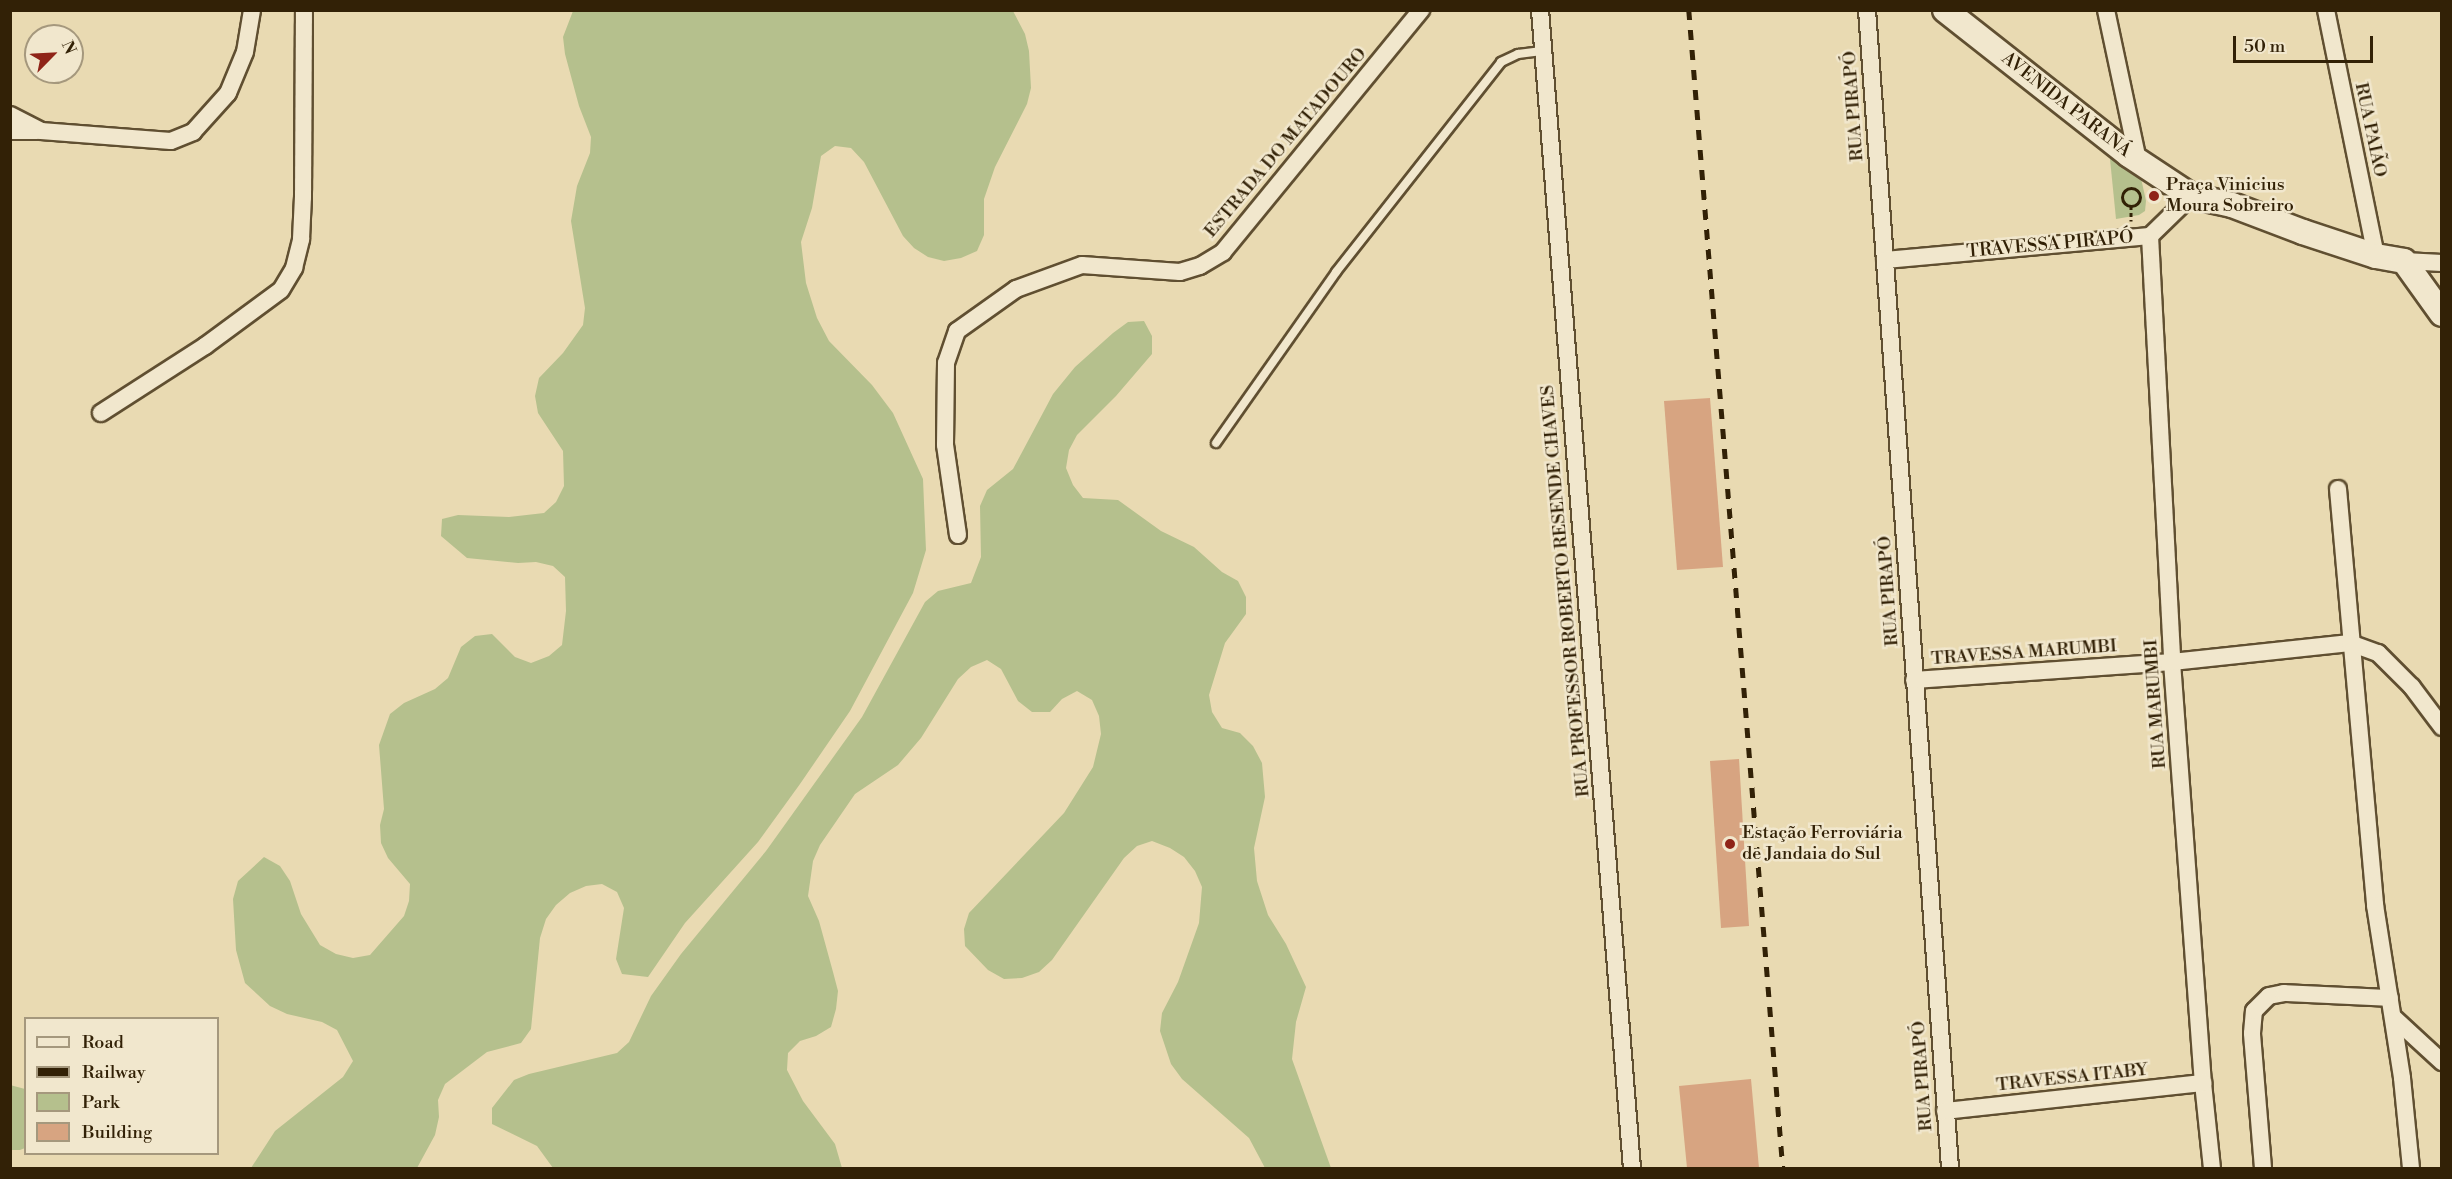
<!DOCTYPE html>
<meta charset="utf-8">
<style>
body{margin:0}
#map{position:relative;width:2452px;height:1179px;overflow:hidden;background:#e9dab2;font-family:"Libre Bodoni",serif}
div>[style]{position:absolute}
.green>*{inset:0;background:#b5c08d}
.building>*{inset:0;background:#d7a481}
.path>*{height:3px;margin-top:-1.5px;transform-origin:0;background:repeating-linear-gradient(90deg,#322106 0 4.5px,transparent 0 7.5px)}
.path>.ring{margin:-1.5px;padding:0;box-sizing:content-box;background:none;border:3px solid #322106;border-radius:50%}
.roads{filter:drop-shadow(2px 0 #604f31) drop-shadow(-2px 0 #604f31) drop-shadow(0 2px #604f31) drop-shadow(0 -2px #604f31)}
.lane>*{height:8px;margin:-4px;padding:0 4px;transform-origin:4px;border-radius:4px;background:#f1e7cd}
.street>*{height:16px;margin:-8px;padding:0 8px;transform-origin:8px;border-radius:8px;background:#f1e7cd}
.secondary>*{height:24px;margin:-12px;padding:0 12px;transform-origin:12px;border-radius:12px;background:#f1e7cd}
.rail>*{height:4.5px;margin-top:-2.25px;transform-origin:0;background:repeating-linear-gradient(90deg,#322106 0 10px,transparent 0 20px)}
.dots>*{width:16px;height:16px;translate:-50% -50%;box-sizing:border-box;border:3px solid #f1e7cd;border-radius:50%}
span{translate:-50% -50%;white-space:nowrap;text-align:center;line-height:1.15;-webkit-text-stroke:5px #f1e7cd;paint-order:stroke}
.street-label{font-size:18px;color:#322106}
.poi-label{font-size:18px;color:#322106}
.left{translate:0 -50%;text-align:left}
.frame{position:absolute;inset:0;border:12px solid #322106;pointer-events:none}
.legend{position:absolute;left:24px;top:1017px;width:195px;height:138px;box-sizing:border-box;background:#f1e7cd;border:2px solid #a5987d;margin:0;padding:8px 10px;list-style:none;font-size:18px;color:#322106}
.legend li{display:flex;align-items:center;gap:12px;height:30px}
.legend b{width:30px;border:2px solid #a5987d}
.north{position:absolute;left:24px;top:24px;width:60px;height:60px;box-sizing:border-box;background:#f1e7cd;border:2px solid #a5987d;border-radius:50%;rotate:66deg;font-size:16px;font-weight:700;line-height:24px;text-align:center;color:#322106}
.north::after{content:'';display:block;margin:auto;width:21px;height:27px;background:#8f2418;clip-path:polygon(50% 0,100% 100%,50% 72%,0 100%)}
.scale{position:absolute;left:2233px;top:36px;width:140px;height:27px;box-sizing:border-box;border:3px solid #322106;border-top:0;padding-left:8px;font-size:18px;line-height:21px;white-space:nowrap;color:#322106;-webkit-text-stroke:4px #f1e7cd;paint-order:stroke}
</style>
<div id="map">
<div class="green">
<i style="clip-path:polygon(855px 10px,1013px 11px,1025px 34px,1029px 51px,1031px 88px,1027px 104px,995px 167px,984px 199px,984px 235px,977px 251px,961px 258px,944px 261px,928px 257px,914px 248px,903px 236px,864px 162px,851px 148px,835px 146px,821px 156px,812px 208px,801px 242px,806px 283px,817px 318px,829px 341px,872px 385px,893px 413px,923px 479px,926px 550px,913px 593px,850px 711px,800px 784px,758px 842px,685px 923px,648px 977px,622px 974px,616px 959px,624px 908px,617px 892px,602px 884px,586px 886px,570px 893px,556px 905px,546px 919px,540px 938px,531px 1029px,521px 1043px,487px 1052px,445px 1084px,438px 1100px,439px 1117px,435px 1135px,417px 1168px,251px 1168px,275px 1131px,343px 1077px,353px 1061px,337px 1030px,322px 1022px,287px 1014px,270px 1006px,245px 983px,236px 950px,233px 899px,238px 881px,264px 857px,280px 866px,290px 881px,301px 914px,320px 945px,336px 954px,353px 958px,370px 955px,404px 916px,409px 901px,410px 884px,388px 858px,381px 843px,380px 825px,384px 809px,379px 745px,390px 714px,404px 703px,435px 689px,448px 678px,461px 647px,475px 636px,492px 634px,515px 657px,531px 663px,549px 656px,562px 645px,566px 611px,565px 577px,553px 566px,536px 562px,518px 563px,467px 558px,441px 536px,442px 519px,458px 515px,509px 517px,544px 513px,556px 502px,564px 486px,563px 451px,538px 413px,535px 396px,539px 378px,563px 353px,583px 325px,585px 308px,571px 221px,577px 186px,590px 153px,591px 137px,579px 106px,565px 54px,563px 37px,573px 11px)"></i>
<i style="clip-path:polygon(2109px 149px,2141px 178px,2146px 201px,2145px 211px,2139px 215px,2116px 219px)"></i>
<i style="clip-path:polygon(1144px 321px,1152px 336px,1152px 354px,1116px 396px,1077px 435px,1069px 450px,1066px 468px,1073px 485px,1083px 498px,1118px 500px,1161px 531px,1194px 547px,1222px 572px,1238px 581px,1246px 597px,1246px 614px,1225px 643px,1209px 695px,1212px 712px,1222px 728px,1240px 733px,1253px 746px,1262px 763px,1265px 797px,1254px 848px,1257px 881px,1268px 915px,1286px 944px,1306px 987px,1296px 1022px,1292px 1059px,1331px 1168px,1265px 1168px,1249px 1138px,1182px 1079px,1171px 1064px,1160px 1031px,1162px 1013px,1178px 982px,1199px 923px,1202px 887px,1195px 871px,1184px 857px,1170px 848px,1152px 841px,1137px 846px,1124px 858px,1052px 960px,1039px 972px,1022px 978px,1004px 979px,988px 970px,965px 946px,964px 929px,969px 913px,1064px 813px,1093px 767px,1101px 734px,1099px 716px,1092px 700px,1077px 691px,1062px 699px,1050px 712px,1032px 712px,1018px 701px,1001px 669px,987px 660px,971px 667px,958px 679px,921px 738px,898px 765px,855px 794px,820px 845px,813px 861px,808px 896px,819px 921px,833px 972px,838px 991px,836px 1009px,831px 1027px,816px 1036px,800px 1041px,788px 1053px,787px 1070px,803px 1101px,835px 1144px,842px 1168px,553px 1168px,537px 1146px,492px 1124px,492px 1108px,514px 1080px,529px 1074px,617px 1053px,629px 1042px,651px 996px,681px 954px,766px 851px,862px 717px,925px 602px,938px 591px,971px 583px,981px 557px,980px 506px,987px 490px,1013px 469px,1053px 394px,1075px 367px,1113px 333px,1128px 322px)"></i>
<i style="clip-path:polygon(10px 1085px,25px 1089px,25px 1148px,20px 1150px,11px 1150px)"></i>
</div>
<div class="building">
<i style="clip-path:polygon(1710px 398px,1723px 567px,1677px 570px,1664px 401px)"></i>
<i style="clip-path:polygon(1739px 759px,1749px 926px,1721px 928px,1710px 761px)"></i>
<i style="clip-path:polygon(1751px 1079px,1759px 1168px,1687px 1168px,1679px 1086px)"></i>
</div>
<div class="path">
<i class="ring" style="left:2122px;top:188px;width:15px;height:15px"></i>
<i style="left:2131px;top:205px;width:16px;rotate:90deg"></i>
</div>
<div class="roads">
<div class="lane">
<i style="left:1216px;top:443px;width:209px;rotate:-54.9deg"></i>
<i style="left:1336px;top:272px;width:267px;rotate:-51.8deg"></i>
<i style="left:1501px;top:62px;width:19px;rotate:-25deg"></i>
<i style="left:1518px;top:54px;width:24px;rotate:-7deg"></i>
</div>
<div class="street">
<i style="left:1540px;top:10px;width:1162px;rotate:85.46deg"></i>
<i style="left:1867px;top:10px;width:1161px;rotate:85.9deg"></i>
<i style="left:2106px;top:10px;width:154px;rotate:78deg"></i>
<i style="left:2326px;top:10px;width:251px;rotate:78.5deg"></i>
<i style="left:10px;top:115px;width:35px;rotate:27deg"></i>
<i style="left:41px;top:131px;width:130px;rotate:4.4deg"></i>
<i style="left:171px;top:141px;width:24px;rotate:-22deg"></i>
<i style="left:193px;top:132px;width:52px;rotate:-48.1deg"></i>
<i style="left:228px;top:93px;width:44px;rotate:-67.5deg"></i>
<i style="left:245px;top:52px;width:43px;rotate:-80.5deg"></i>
<i style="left:10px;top:131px;width:27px"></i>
<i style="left:2150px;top:236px;width:427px;rotate:87deg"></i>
<i style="left:2172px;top:662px;width:422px;rotate:85.8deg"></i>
<i style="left:2203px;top:1083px;width:85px;rotate:84deg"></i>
<i style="left:1885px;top:260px;width:266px;rotate:-5.2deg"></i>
<i style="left:2150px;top:236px;width:57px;rotate:-44.3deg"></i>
<i style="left:2404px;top:261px;width:38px;rotate:3deg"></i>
<i style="left:101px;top:413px;width:124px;rotate:-32.8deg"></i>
<i style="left:205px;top:346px;width:94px;rotate:-36.4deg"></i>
<i style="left:281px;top:290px;width:26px;rotate:-59deg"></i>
<i style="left:294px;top:268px;width:30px;rotate:-76deg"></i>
<i style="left:301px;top:239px;width:42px;rotate:-87.3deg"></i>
<i style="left:303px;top:197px;width:187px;rotate:-89.7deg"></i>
<i style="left:2338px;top:489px;width:418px;rotate:84.9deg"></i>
<i style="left:2375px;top:905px;width:175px;rotate:81.1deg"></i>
<i style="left:2402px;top:1078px;width:90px;rotate:84.3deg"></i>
<i style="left:958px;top:535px;width:91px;rotate:-98.2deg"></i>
<i style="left:945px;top:445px;width:82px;rotate:-89.3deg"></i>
<i style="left:946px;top:363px;width:34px;rotate:-71deg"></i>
<i style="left:957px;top:331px;width:72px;rotate:-35.4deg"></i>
<i style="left:1016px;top:289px;width:70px;rotate:-20deg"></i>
<i style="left:1082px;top:265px;width:98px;rotate:4.1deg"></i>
<i style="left:1180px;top:272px;width:21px;rotate:-17deg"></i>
<i style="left:1200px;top:266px;width:27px;rotate:-31deg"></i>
<i style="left:1223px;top:252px;width:313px;rotate:-50.7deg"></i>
<i style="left:1914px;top:680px;width:259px;rotate:-4deg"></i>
<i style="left:2172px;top:662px;width:179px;rotate:-6.1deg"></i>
<i style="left:2350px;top:643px;width:30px;rotate:20deg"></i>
<i style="left:2378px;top:653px;width:48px;rotate:45deg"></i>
<i style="left:2412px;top:687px;width:50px;rotate:53.1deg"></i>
<i style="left:2393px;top:1017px;width:67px;rotate:42.6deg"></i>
<i style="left:1945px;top:1111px;width:260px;rotate:-6.2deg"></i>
<i style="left:2263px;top:1168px;width:135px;rotate:-94.7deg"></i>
<i style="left:2252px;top:1033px;width:22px;rotate:-85deg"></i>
<i style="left:2254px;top:1011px;width:21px;rotate:-45deg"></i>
<i style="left:2269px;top:996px;width:15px;rotate:-11deg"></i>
<i style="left:2284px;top:993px;width:106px;rotate:2.7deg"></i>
</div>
<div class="secondary">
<i style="left:1945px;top:10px;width:234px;rotate:38.2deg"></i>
<i style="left:2129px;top:155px;width:74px;rotate:33.5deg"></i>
<i style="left:2191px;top:196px;width:42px;rotate:12.4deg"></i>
<i style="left:2232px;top:205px;width:76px;rotate:20.8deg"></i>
<i style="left:2303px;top:232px;width:77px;rotate:18.2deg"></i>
<i style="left:2376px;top:256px;width:28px;rotate:10deg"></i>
<i style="left:2404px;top:261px;width:65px;rotate:54.4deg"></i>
</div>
</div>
<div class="rail">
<i style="left:1689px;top:10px;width:1162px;rotate:85.36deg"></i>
</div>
<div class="dots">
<i style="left:2154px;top:196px;background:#8f2418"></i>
<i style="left:1730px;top:844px;background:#8f2418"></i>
</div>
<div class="street-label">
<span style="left:2066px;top:105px;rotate:38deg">AVENIDA PARANÁ</span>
<span style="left:1854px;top:106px;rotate:-94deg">RUA PIRAPÓ</span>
<span style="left:2370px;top:130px;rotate:78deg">RUA PAIÃO</span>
<span style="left:1286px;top:143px;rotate:-50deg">ESTRADA DO MATADOURO</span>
<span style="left:2050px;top:245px;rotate:-5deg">TRAVESSA PIRAPÓ</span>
<span style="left:1566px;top:591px;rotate:-95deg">RUA PROFESSOR ROBERTO RESENDE CHAVES</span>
<span style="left:1889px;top:591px;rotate:-94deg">RUA PIRAPÓ</span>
<span style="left:2024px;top:653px;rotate:-4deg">TRAVESSA MARUMBI</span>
<span style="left:2156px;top:704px;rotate:-94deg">RUA MARUMBI</span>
<span style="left:1923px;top:1076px;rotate:-94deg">RUA PIRAPÓ</span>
<span style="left:2072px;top:1078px;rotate:-6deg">TRAVESSA ITABY</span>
</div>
<div class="poi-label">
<span class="left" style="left:2166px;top:196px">Praça Vinicius<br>Moura Sobreiro</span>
<span class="left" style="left:1742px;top:844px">Estação Ferroviária<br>de Jandaia do Sul</span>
</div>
<div class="frame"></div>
<ul class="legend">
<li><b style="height:8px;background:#f1e7cd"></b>Road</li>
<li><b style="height:8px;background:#322106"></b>Railway</li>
<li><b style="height:16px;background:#b5c08d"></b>Park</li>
<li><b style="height:16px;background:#d7a481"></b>Building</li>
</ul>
<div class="north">N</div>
<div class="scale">50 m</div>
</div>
